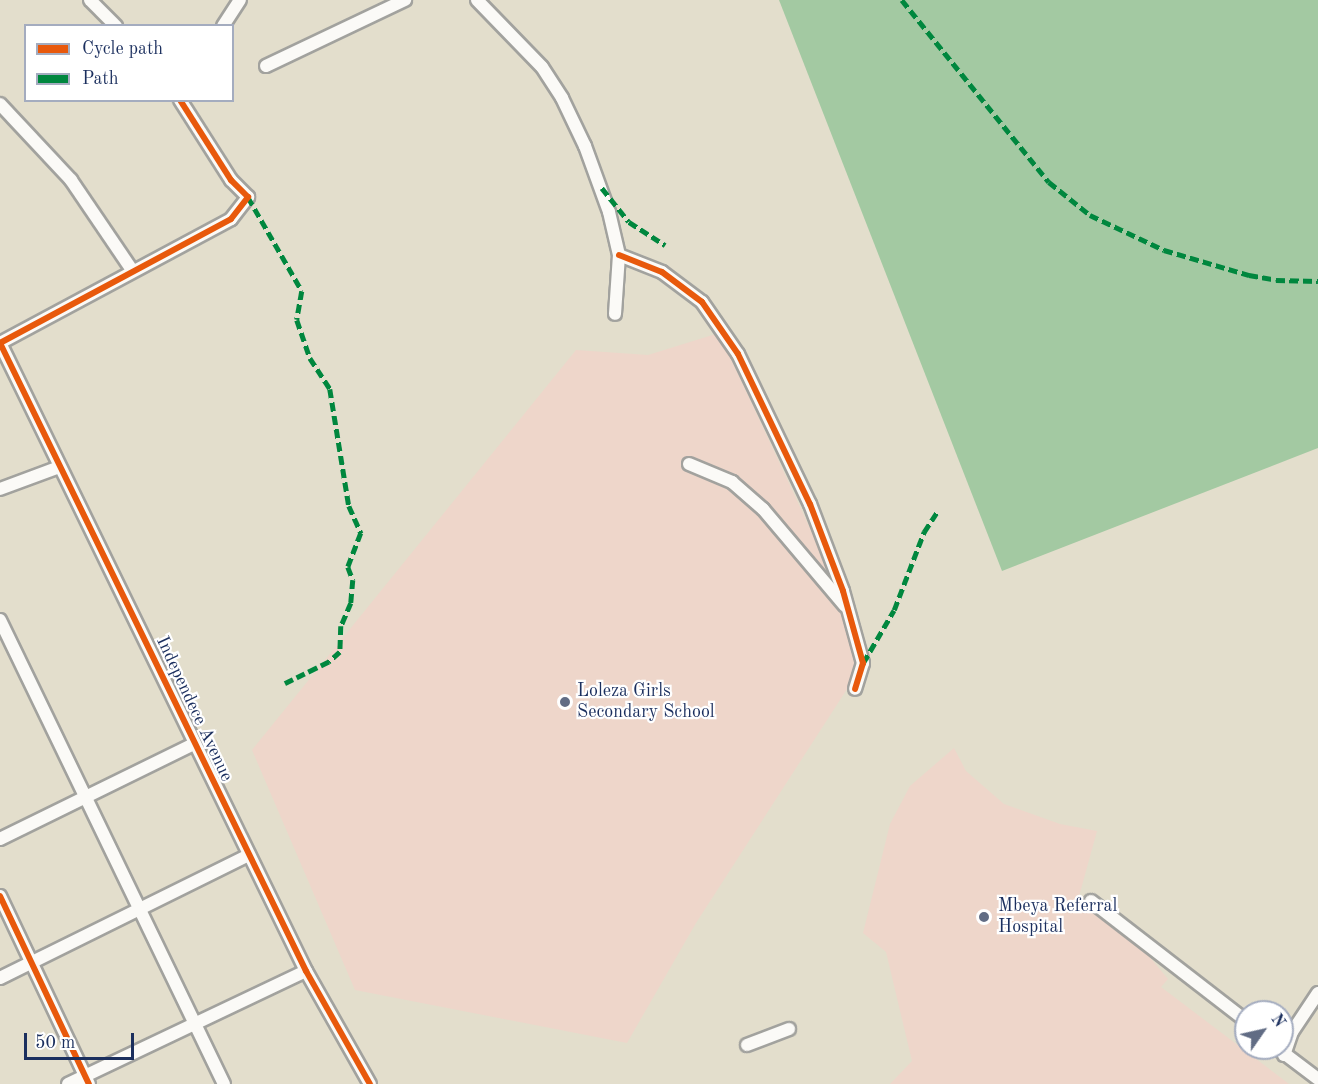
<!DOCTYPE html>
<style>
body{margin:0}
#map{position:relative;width:1318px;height:1084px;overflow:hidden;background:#e3decc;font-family:"Old Standard TT",serif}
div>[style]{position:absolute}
.built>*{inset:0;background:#eed6ca}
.forest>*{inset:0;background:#a3c9a2}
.roads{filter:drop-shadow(2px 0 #a2a29e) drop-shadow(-2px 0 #a2a29e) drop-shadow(0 2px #a2a29e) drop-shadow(0 -2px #a2a29e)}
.minor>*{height:12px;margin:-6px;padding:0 6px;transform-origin:6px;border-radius:6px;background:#fbfaf7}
.quiet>*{height:4.5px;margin-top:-2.25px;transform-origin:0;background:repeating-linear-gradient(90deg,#00873e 0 9px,transparent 0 13.5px)}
.cycleway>*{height:6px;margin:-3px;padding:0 3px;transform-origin:3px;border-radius:3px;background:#e8590c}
.dots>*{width:16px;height:16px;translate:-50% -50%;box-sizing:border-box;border:3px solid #fff;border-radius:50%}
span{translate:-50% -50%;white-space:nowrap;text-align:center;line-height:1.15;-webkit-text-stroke:4.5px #fff;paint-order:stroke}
.poi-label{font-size:18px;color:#1b2f5e}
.left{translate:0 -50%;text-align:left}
.street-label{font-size:18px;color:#1b2f5e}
.legend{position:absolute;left:24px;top:24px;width:210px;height:78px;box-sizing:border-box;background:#fff;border:2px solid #a4acbf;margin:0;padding:8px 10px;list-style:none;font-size:18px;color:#1b2f5e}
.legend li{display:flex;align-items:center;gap:12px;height:30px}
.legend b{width:30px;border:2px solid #a4acbf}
.north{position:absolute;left:1234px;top:1000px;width:60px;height:60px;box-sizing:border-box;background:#fff;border:2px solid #a4acbf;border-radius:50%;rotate:56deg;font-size:16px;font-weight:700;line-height:24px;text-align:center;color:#1b2f5e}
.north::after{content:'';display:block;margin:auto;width:21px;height:27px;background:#616c84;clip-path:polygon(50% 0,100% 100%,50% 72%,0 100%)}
.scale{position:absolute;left:24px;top:1033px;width:110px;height:27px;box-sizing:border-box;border:3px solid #1b2f5e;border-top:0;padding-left:8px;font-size:18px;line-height:21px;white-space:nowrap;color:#1b2f5e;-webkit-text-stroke:4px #fff;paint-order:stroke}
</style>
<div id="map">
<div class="built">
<i style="clip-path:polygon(719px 333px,869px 655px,696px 923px,627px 1043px,355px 990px,252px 750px,576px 350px,648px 355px)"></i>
<i style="clip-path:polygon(954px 748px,966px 771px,1004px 804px,1060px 824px,1097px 831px,1078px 900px,1148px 955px,1168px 979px,1161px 987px,1289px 1084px,890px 1084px,912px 1061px,886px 952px,863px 933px,890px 824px,910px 786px)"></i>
</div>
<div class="forest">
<i style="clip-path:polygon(779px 0,1318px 0,1318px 448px,1002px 571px)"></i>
</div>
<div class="roads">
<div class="minor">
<i style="left:90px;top:0;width:37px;rotate:45deg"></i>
<i style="left:477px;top:0;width:93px;rotate:45.9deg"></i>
<i style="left:542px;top:67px;width:37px;rotate:57deg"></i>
<i style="left:562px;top:98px;width:53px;rotate:64.4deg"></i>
<i style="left:585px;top:146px;width:70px;rotate:70deg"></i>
<i style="left:609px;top:212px;width:44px;rotate:76.9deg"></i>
<i style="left:619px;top:255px;width:59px;rotate:93.9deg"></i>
<i style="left:223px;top:26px;width:31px;rotate:-57deg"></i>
<i style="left:266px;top:66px;width:154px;rotate:-25.4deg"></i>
<i style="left:0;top:104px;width:104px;rotate:46.9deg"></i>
<i style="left:71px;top:180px;width:109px;rotate:55.9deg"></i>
<i style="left:619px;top:255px;width:46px;rotate:21.6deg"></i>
<i style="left:662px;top:272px;width:50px;rotate:36.9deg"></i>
<i style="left:702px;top:302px;width:63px;rotate:55.3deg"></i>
<i style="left:738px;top:354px;width:166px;rotate:64.4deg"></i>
<i style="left:810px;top:504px;width:93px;rotate:69.2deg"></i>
<i style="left:843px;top:591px;width:75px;rotate:74.5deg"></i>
<i style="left:863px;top:663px;width:27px;rotate:107deg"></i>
<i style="left:0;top:343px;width:699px;rotate:64.02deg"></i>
<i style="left:306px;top:971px;width:130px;rotate:60.5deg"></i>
<i style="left:0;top:343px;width:262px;rotate:-28.2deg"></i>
<i style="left:231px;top:219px;width:28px;rotate:-52deg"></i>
<i style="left:248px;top:197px;width:24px;rotate:-135deg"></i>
<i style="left:231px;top:180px;width:95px;rotate:-122.5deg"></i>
<i style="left:689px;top:464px;width:47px;rotate:22.7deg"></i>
<i style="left:732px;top:482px;width:41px;rotate:41.1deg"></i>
<i style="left:763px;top:509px;width:127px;rotate:49.8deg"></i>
<i style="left:0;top:489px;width:63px;rotate:-20.4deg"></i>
<i style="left:0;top:620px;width:515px;rotate:64.23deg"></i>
<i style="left:0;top:839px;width:216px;rotate:-26.1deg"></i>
<i style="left:0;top:896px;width:208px;rotate:64.7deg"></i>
<i style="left:1091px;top:901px;width:196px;rotate:37.7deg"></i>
<i style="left:0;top:978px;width:278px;rotate:-26.3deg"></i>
<i style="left:747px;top:1045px;width:45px;rotate:-20.9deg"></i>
<i style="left:1277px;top:1048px;width:51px;rotate:37.1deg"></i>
<i style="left:1284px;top:1055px;width:24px;rotate:-71deg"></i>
<i style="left:1292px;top:1032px;width:47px;rotate:-56.3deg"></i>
<i style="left:68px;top:1084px;width:263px;rotate:-25.4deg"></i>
</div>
</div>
<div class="quiet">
<i style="left:902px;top:0;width:234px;rotate:51.1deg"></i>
<i style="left:1049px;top:182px;width:53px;rotate:38.8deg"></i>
<i style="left:1090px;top:215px;width:82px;rotate:25.3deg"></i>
<i style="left:1164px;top:250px;width:89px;rotate:16.4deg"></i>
<i style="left:1249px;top:275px;width:27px;rotate:10deg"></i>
<i style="left:1276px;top:280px;width:42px;rotate:1.4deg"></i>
<i style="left:602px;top:188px;width:43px;rotate:51.5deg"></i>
<i style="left:629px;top:222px;width:43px;rotate:32.6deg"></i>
<i style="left:248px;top:197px;width:108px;rotate:60.1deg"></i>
<i style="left:302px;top:291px;width:29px;rotate:100deg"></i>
<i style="left:297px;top:320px;width:40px;rotate:71.1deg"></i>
<i style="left:310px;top:358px;width:37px;rotate:57deg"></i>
<i style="left:330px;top:389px;width:119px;rotate:80.8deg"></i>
<i style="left:349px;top:506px;width:30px;rotate:66deg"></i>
<i style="left:361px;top:533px;width:36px;rotate:111deg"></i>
<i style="left:348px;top:567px;width:14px;rotate:69deg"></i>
<i style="left:353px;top:580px;width:23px;rotate:95deg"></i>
<i style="left:351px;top:603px;width:25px;rotate:113deg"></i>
<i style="left:341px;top:626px;width:26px;rotate:92deg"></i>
<i style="left:340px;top:652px;width:15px;rotate:138deg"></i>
<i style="left:329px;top:662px;width:52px;rotate:153.9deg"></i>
<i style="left:863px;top:663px;width:61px;rotate:-59.7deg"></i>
<i style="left:894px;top:610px;width:84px;rotate:-69deg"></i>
<i style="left:924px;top:532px;width:24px;rotate:-57deg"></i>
</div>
<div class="cycleway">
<i style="left:619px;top:255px;width:46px;rotate:21.6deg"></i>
<i style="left:662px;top:272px;width:50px;rotate:36.9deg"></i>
<i style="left:702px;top:302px;width:63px;rotate:55.3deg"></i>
<i style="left:738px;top:354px;width:166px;rotate:64.4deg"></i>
<i style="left:810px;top:504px;width:93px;rotate:69.2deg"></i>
<i style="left:843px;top:591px;width:75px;rotate:74.5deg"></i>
<i style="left:863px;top:663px;width:27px;rotate:107deg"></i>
<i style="left:0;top:343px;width:699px;rotate:64.02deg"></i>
<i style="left:306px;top:971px;width:130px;rotate:60.5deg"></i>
<i style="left:0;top:343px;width:262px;rotate:-28.2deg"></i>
<i style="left:231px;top:219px;width:28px;rotate:-52deg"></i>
<i style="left:248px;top:197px;width:24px;rotate:-135deg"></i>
<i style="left:231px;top:180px;width:95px;rotate:-122.5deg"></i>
<i style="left:0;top:896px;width:208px;rotate:64.7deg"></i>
</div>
<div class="dots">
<i style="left:565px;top:702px;background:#616c84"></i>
<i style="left:984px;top:917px;background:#616c84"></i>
</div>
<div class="poi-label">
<span class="left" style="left:577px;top:702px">Loleza Girls<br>Secondary School</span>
<span class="left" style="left:998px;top:917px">Mbeya Referral<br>Hospital</span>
</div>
<div class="street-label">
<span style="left:194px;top:709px;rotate:65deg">Independece Avenue</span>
</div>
<ul class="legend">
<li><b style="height:8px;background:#e8590c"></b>Cycle path</li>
<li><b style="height:8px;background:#00873e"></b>Path</li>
</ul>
<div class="north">N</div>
<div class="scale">50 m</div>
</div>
